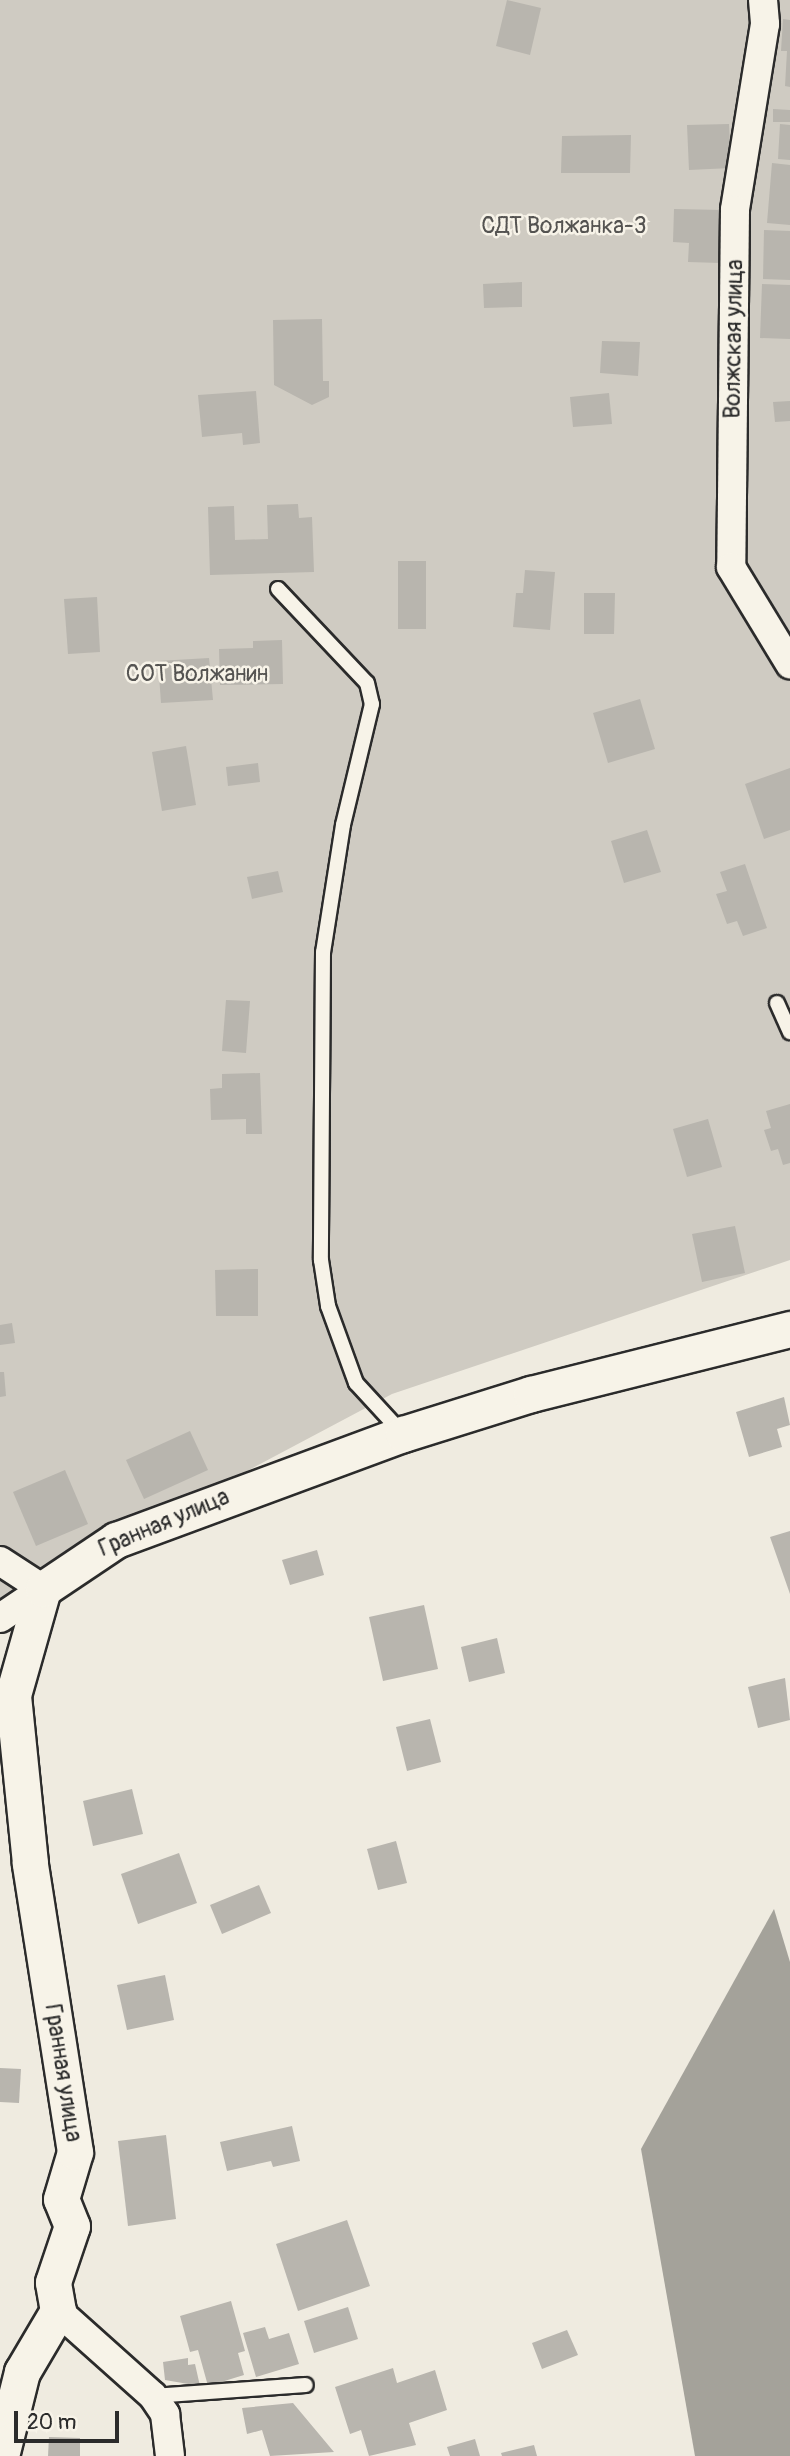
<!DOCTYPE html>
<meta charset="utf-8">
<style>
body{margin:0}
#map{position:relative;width:790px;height:2456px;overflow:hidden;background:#efebe0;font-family:Pangolin,sans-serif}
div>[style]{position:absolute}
.green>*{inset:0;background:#cfcbc2}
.water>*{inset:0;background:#a4a29a}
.building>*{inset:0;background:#b8b5ae}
.roads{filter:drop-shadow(2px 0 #2b2b2b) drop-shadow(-2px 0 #2b2b2b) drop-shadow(0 2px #2b2b2b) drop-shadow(0 -2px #2b2b2b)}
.service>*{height:14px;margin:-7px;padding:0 7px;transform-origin:7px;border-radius:7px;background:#f7f3e8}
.minor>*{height:28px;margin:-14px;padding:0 14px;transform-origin:14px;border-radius:14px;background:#f7f3e8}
.tertiary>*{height:35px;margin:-17.5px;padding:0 17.5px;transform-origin:17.5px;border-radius:17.5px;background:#f7f3e8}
span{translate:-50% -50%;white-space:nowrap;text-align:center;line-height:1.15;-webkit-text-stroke:5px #f7f3e8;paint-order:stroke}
.park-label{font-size:23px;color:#545351}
.street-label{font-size:23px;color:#2b2b2b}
.scale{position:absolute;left:14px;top:2411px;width:105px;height:32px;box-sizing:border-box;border:4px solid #2b2b2b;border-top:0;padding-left:9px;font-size:21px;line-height:24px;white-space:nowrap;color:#2b2b2b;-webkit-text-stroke:5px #f7f3e8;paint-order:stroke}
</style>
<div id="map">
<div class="green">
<i style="clip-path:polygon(0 0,790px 0,790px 1260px,392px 1394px,0 1602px)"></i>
</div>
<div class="water">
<i style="clip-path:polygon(774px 1909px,790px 1962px,790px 2456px,695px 2456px,641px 2149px)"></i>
</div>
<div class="building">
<i style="clip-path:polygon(507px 0,541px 8px,530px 55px,496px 46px)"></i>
<i style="clip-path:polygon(783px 19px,790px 20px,790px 87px,785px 86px,787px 51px,781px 51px)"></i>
<i style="clip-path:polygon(773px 109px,790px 110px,790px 122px,773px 122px)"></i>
<i style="clip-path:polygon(729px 124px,731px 168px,689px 170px,687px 125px)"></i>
<i style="clip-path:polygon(780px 124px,790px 125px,790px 160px,778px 159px)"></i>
<i style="clip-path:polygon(631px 135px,630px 173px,561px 173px,562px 136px)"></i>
<i style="clip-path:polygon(772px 163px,790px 165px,790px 225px,767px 223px)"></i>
<i style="clip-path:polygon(674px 209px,722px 210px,721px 263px,688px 262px,689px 243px,673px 242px)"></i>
<i style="clip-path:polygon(764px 230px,790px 231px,790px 280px,763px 279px)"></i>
<i style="clip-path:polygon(522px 282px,522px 307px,484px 308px,483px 284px)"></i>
<i style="clip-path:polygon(762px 284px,790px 285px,790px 339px,760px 338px)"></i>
<i style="clip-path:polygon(322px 319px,323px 381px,329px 381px,329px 397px,312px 405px,274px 385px,273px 320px)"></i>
<i style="clip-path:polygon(602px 341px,640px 342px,638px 376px,600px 373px)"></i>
<i style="clip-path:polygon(256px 391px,260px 443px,243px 445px,242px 433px,202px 437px,198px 395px)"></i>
<i style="clip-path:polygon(609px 393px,612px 424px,573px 427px,570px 397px)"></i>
<i style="clip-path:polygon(790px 401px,790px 421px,775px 422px,773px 402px)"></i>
<i style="clip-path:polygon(298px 504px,299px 518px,312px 517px,314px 572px,210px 575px,208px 507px,234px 506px,235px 540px,268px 539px,267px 505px)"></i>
<i style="clip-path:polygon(398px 561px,426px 561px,426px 629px,398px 629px)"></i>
<i style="clip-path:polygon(525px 570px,555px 572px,550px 630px,513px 627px,516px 593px,523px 593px)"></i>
<i style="clip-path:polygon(584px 593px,615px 593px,614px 634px,584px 634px)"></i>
<i style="clip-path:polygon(97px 597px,100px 652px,68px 654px,64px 599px)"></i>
<i style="clip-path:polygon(282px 640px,283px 684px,220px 685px,219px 649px,253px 648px,253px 641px)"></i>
<i style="clip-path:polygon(209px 658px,213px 700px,161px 703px,158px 661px)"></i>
<i style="clip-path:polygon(640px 699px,655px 749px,608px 763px,593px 713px)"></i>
<i style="clip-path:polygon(186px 746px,196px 805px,162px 811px,152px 752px)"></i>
<i style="clip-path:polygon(258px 763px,260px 782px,228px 786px,226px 767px)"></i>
<i style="clip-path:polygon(790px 768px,790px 830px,764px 839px,745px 784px)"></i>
<i style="clip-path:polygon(647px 830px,661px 872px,624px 883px,611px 841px)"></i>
<i style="clip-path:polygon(745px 864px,767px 928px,743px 936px,737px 921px,727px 924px,716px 894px,727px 891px,720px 872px)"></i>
<i style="clip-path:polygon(278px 871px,283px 892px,252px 899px,247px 877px)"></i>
<i style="clip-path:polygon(226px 1000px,250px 1001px,246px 1053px,222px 1051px)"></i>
<i style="clip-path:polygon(260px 1073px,262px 1134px,246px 1134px,246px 1119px,211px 1120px,210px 1089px,222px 1088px,222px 1074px)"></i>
<i style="clip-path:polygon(790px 1104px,790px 1163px,783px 1165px,778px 1149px,771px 1151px,764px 1130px,771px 1128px,766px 1111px)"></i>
<i style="clip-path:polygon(708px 1119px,722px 1167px,687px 1177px,673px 1129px)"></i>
<i style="clip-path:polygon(735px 1226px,745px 1273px,702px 1282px,692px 1234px)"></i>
<i style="clip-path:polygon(258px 1269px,258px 1316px,216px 1316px,215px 1270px)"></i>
<i style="clip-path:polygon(12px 1323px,15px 1343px,0 1345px,0 1325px)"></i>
<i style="clip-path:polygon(0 1372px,4px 1372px,6px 1396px,0 1397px)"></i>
<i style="clip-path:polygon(784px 1397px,790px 1425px,777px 1429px,782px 1447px,749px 1457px,736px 1412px)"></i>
<i style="clip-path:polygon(190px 1431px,208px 1470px,144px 1499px,126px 1460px)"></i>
<i style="clip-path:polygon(65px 1470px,88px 1524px,36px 1546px,13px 1492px)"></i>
<i style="clip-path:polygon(790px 1531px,790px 1594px,770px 1537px)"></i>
<i style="clip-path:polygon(317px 1550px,324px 1575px,290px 1585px,282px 1560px)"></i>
<i style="clip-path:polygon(424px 1605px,438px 1669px,383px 1681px,369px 1617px)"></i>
<i style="clip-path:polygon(497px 1638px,505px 1673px,469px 1682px,461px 1647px)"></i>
<i style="clip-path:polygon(785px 1678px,790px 1720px,758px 1728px,748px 1687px)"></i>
<i style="clip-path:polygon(430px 1719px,441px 1762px,407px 1771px,396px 1727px)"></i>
<i style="clip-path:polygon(132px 1789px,143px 1834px,93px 1846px,83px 1801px)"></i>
<i style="clip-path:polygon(396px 1841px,407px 1883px,378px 1890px,367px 1849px)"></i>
<i style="clip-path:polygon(179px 1853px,197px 1903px,138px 1924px,121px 1874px)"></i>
<i style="clip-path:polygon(259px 1885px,271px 1913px,222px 1934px,210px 1905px)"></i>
<i style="clip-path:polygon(165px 1975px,174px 2020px,127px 2030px,117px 1985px)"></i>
<i style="clip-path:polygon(0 2068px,21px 2069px,19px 2103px,0 2102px)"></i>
<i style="clip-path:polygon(292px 2126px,300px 2161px,273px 2167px,271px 2161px,227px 2171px,220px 2142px)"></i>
<i style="clip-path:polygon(166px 2135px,176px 2219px,128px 2226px,118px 2141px)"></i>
<i style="clip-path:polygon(347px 2220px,370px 2286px,298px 2311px,276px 2244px)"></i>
<i style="clip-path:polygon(231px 2301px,245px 2351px,238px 2353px,244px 2375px,208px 2386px,198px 2350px,190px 2352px,180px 2316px)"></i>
<i style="clip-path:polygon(348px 2307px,358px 2339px,314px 2353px,304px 2321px)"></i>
<i style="clip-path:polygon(265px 2327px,269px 2339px,289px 2333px,299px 2364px,256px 2377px,243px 2333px)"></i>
<i style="clip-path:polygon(567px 2330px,578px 2355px,542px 2369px,532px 2343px)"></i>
<i style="clip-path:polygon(188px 2358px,188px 2365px,195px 2364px,200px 2386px,165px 2380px,163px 2362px)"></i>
<i style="clip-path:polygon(393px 2368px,397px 2383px,435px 2370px,447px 2410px,409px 2423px,416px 2445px,369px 2456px,361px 2430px,350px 2434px,335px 2387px)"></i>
<i style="clip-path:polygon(293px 2403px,334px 2452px,270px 2456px,262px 2430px,247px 2434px,242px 2408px)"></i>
<i style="clip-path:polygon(49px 2437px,80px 2438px,80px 2456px,48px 2456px)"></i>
<i style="clip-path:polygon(475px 2439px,480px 2456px,450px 2456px,447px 2447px)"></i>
<i style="clip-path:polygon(534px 2445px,537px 2456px,502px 2456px,501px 2453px)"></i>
</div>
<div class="roads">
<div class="service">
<i style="left:278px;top:589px;width:129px;rotate:46.6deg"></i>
<i style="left:367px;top:683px;width:22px;rotate:77deg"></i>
<i style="left:372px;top:704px;width:124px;rotate:103.5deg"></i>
<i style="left:343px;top:825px;width:129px;rotate:98.9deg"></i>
<i style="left:323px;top:952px;width:308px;rotate:90.4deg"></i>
<i style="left:321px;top:1260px;width:47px;rotate:81.3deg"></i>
<i style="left:328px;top:1306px;width:82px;rotate:70deg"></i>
<i style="left:356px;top:1383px;width:68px;rotate:47.4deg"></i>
<i style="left:777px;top:1003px;width:32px;rotate:66deg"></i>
<i style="left:153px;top:2396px;width:153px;rotate:-4.1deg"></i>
</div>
<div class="minor">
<i style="left:763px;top:0;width:24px;rotate:85deg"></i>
<i style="left:765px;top:24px;width:188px;rotate:99.2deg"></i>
<i style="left:735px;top:210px;width:357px;rotate:90.6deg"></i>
<i style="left:731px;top:567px;width:114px;rotate:58.7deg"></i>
<i style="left:0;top:1561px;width:51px;rotate:33.1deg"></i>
<i style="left:43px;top:1589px;width:52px;rotate:146deg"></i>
<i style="left:58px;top:2311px;width:127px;rotate:41.8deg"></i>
<i style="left:153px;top:2396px;width:22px;rotate:56deg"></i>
<i style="left:165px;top:2414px;width:42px;rotate:83.2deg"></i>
</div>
<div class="tertiary">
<i style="left:1px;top:2456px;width:87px;rotate:-76deg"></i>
<i style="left:22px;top:2372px;width:71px;rotate:-59.5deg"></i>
<i style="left:58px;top:2311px;width:29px;rotate:-100deg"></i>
<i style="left:53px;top:2282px;width:59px;rotate:-71.3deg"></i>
<i style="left:72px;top:2226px;width:29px;rotate:-112deg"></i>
<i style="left:61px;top:2199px;width:49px;rotate:-73.4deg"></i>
<i style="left:75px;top:2152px;width:292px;rotate:-98.9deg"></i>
<i style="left:30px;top:1863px;width:169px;rotate:-95.8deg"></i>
<i style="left:13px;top:1695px;width:110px;rotate:-74.2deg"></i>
<i style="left:43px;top:1589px;width:88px;rotate:-33.9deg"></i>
<i style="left:116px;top:1540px;width:306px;rotate:-20.3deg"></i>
<i style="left:403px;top:1434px;width:134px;rotate:-17.4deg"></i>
<i style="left:531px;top:1394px;width:267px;rotate:-14.1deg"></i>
</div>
</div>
<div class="park-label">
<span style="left:564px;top:226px">СДТ Волжанка-3</span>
<span style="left:197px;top:674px">СОТ Волжанин</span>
</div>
<div class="street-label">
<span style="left:734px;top:339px;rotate:-89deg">Волжская улица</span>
<span style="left:164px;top:1523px;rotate:-23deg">Гранная улица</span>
<span style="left:63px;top:2073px;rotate:81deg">Гранная улица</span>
</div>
<div class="scale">20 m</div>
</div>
